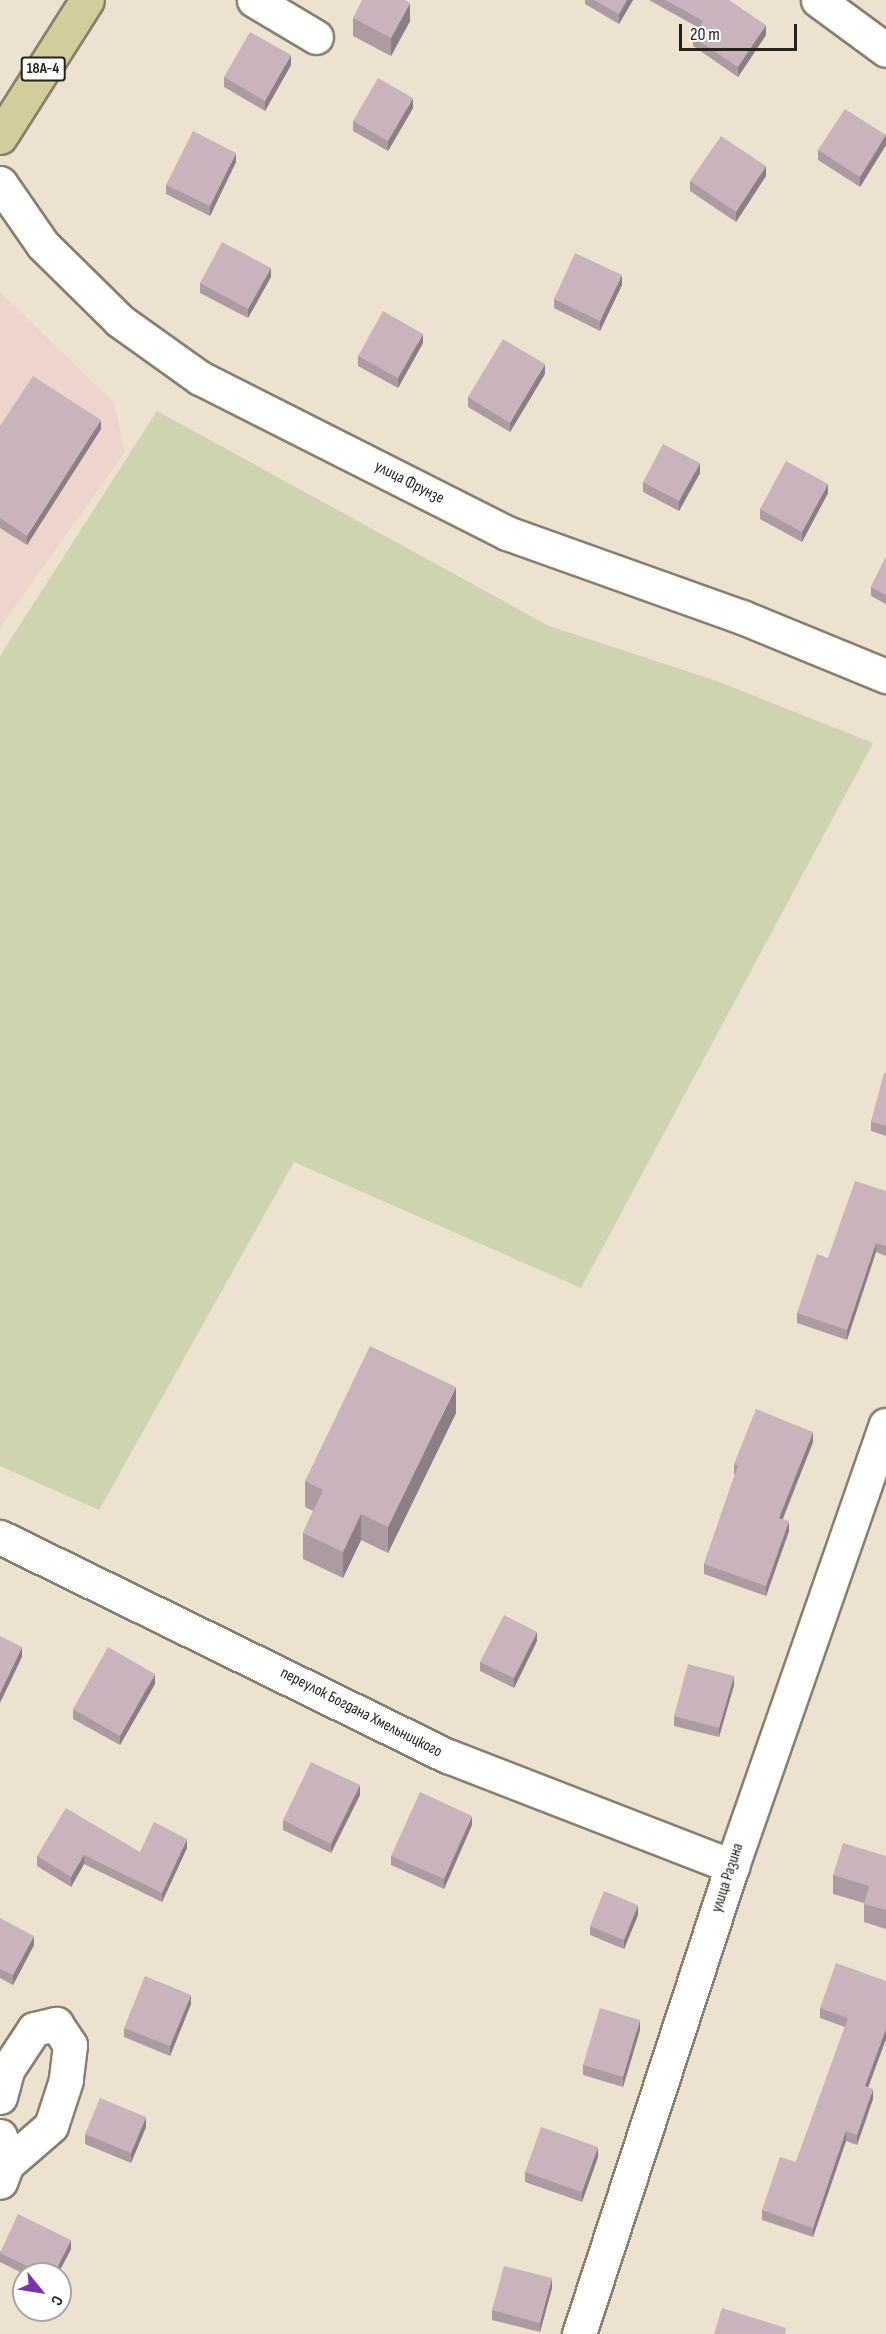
<!DOCTYPE html>
<meta charset="utf-8">
<style>
body{margin:0}
#map{position:relative;width:886px;height:2334px;overflow:hidden;background:#ede2d0;font-family:"Sofia Sans Condensed",sans-serif}
div>[style]{position:absolute}
.commercial>*{inset:0;background:#edd4cc}
.green>*{inset:0;background:#ced3b0}
.roads{filter:drop-shadow(2px 0 #897f6f) drop-shadow(-2px 0 #897f6f) drop-shadow(0 2px #897f6f) drop-shadow(0 -2px #897f6f)}
.minor>*{height:33px;margin:-16.5px;padding:0 16.5px;transform-origin:16.5px;border-radius:16.5px;background:#fff}
.major>*{height:33px;margin:-16.5px;padding:0 16.5px;transform-origin:16.5px;border-radius:16.5px;background:#d3cd9c}
.wall>*{inset:0;background:#ad9ba3}
.shaded-wall>*{inset:0;background:#8d7e84}
.building>*{inset:0;background:#c9b4bd}
span{translate:-50% -50%;white-space:nowrap;text-align:center;line-height:1.15;-webkit-text-stroke:6px #fff;paint-order:stroke}
.shield-label span{padding:2px 4px;background:#fff;border:2px solid;border-radius:4px;-webkit-text-stroke-width:0}
.shield-label{font-size:15px;color:#25211b;font-weight:700}
.street-label{font-size:16px;color:#25211b}
.north{position:absolute;left:12px;top:2262px;width:60px;height:60px;box-sizing:border-box;background:#fff;border:2px solid #a8a6a4;border-radius:50%;rotate:120deg;font-size:16px;font-weight:700;line-height:24px;text-align:center;color:#25211b}
.north::after{content:'';display:block;margin:auto;width:21px;height:27px;background:#7a34a8;clip-path:polygon(50% 0,100% 100%,50% 72%,0 100%)}
.scale{position:absolute;left:679px;top:24px;width:118px;height:27px;box-sizing:border-box;border:3px solid #25211b;border-top:0;padding-left:8px;font-size:18px;line-height:21px;white-space:nowrap;color:#25211b;-webkit-text-stroke:4px #fff;paint-order:stroke}
</style>
<div id="map">
<div class="commercial">
<i style="clip-path:polygon(0 292px,114px 402px,125px 452px,0 628px)"></i>
</div>
<div class="green">
<i style="clip-path:polygon(157px 411px,549px 626px,717px 681px,873px 743px,581px 1288px,294px 1162px,99px 1510px,0 1466px,0 656px)"></i>
</div>
<div class="roads">
<div class="minor">
<i style="left:254px;top:0;width:72px;rotate:30.8deg"></i>
<i style="left:818px;top:0;width:84px;rotate:36.3deg"></i>
<i style="left:0;top:183px;width:75px;rotate:55.3deg"></i>
<i style="left:43px;top:245px;width:108px;rotate:44.6deg"></i>
<i style="left:120px;top:321px;width:98px;rotate:35.5deg"></i>
<i style="left:200px;top:378px;width:344px;rotate:26.8deg"></i>
<i style="left:507px;top:533px;width:250px;rotate:19.7deg"></i>
<i style="left:742px;top:617px;width:156px;rotate:22.3deg"></i>
<i style="left:0;top:1537px;width:499px;rotate:26.1deg"></i>
<i style="left:448px;top:1756px;width:305px;rotate:21.2deg"></i>
<i style="left:0;top:2097px;width:28px;rotate:-75deg"></i>
<i style="left:7px;top:2070px;width:49px;rotate:-56.6deg"></i>
<i style="left:34px;top:2029px;width:23px;rotate:-13deg"></i>
<i style="left:56px;top:2024px;width:25px;rotate:56deg"></i>
<i style="left:70px;top:2045px;width:35px;rotate:97deg"></i>
<i style="left:66px;top:2080px;width:48px;rotate:108.1deg"></i>
<i style="left:51px;top:2126px;width:58px;rotate:139.2deg"></i>
<i style="left:0;top:2136px;width:29px;rotate:76deg"></i>
<i style="left:7px;top:2164px;width:19px;rotate:111deg"></i>
<i style="left:579px;top:2334px;width:492px;rotate:-71.9deg"></i>
<i style="left:732px;top:1866px;width:467px;rotate:-70.8deg"></i>
</div>
<div class="major">
<i style="left:0;top:137px;width:162px;rotate:-57.6deg"></i>
</div>
</div>
<div class="wall">
<i style="clip-path:polygon(585px 0,633px 0,619px 24px,585px 4px)"></i>
<i style="clip-path:polygon(649px 0,729px 0,766px 35px,738px 77px,693px 46px,693px 37px,699px 28px)"></i>
<i style="clip-path:polygon(353px 18px,410px 21px,391px 56px,353px 36px)"></i>
<i style="clip-path:polygon(291px 65px,265px 111px,224px 87px,224px 77px)"></i>
<i style="clip-path:polygon(413px 108px,388px 151px,353px 131px,353px 121px)"></i>
<i style="clip-path:polygon(886px 135px,886px 145px,860px 187px,818px 160px,818px 150px)"></i>
<i style="clip-path:polygon(236px 162px,210px 216px,166px 194px,166px 185px)"></i>
<i style="clip-path:polygon(766px 176px,736px 222px,690px 191px,690px 181px)"></i>
<i style="clip-path:polygon(271px 277px,248px 318px,200px 293px,200px 283px)"></i>
<i style="clip-path:polygon(622px 285px,600px 331px,554px 308px,554px 299px)"></i>
<i style="clip-path:polygon(423px 343px,398px 388px,358px 366px,358px 356px)"></i>
<i style="clip-path:polygon(545px 374px,510px 432px,468px 407px,468px 397px)"></i>
<i style="clip-path:polygon(0 426px,101px 429px,27px 545px,0 528px)"></i>
<i style="clip-path:polygon(700px 473px,679px 511px,643px 492px,643px 482px)"></i>
<i style="clip-path:polygon(828px 493px,802px 542px,760px 519px,760px 509px)"></i>
<i style="clip-path:polygon(886px 557px,886px 604px,871px 596px,871px 587px)"></i>
<i style="clip-path:polygon(886px 1073px,886px 1136px,871px 1131px,871px 1122px)"></i>
<i style="clip-path:polygon(886px 1191px,886px 1256px,876px 1252px,847px 1340px,797px 1323px,797px 1313px,828px 1258px)"></i>
<i style="clip-path:polygon(456px 1413px,388px 1553px,361px 1540px,343px 1578px,303px 1559px,303px 1533px,313px 1511px,305px 1507px,305px 1481px)"></i>
<i style="clip-path:polygon(813px 1442px,783px 1519px,789px 1531px,766px 1596px,704px 1574px,704px 1564px,735px 1474px,734px 1474px,734px 1464px)"></i>
<i style="clip-path:polygon(537px 1641px,514px 1688px,480px 1671px,480px 1662px)"></i>
<i style="clip-path:polygon(155px 1684px,120px 1745px,73px 1719px,73px 1709px)"></i>
<i style="clip-path:polygon(734px 1685px,719px 1737px,674px 1726px,674px 1716px)"></i>
<i style="clip-path:polygon(360px 1795px,331px 1853px,283px 1830px,283px 1820px)"></i>
<i style="clip-path:polygon(472px 1825px,444px 1889px,391px 1865px,391px 1856px)"></i>
<i style="clip-path:polygon(187px 1848px,162px 1902px,84px 1864px,71px 1887px,37px 1866px,37px 1856px,140px 1852px)"></i>
<i style="clip-path:polygon(886px 1856px,886px 1929px,864px 1922px,864px 1903px,833px 1894px,833px 1875px)"></i>
<i style="clip-path:polygon(638px 1915px,624px 1949px,590px 1935px,590px 1926px)"></i>
<i style="clip-path:polygon(0 1918px,34px 1945px,13px 1985px,0 1978px)"></i>
<i style="clip-path:polygon(886px 1981px,886px 2039px,868px 2087px,873px 2099px,857px 2145px,846px 2141px,813px 2237px,762px 2220px,762px 2210px,796px 2162px,845px 2027px,820px 2018px,820px 2008px)"></i>
<i style="clip-path:polygon(191px 2004px,170px 2056px,124px 2037px,124px 2028px)"></i>
<i style="clip-path:polygon(640px 2030px,623px 2087px,583px 2075px,583px 2065px)"></i>
<i style="clip-path:polygon(146px 2127px,131px 2163px,85px 2144px,85px 2134px)"></i>
<i style="clip-path:polygon(598px 2157px,582px 2202px,525px 2182px,525px 2172px)"></i>
<i style="clip-path:polygon(71px 2249px,58px 2274px,24px 2274px,0 2262px,0 2251px)"></i>
<i style="clip-path:polygon(552px 2288px,540px 2332px,492px 2320px,492px 2310px)"></i>
</div>
<div class="shaded-wall">
<i style="clip-path:polygon(627px 0,633px 0,619px 24px,619px 14px)"></i>
<i style="clip-path:polygon(410px 3px,410px 21px,391px 56px,391px 38px)"></i>
<i style="clip-path:polygon(766px 25px,766px 35px,738px 77px,738px 67px)"></i>
<i style="clip-path:polygon(291px 55px,291px 65px,265px 111px,265px 101px)"></i>
<i style="clip-path:polygon(413px 98px,413px 108px,388px 151px,388px 141px)"></i>
<i style="clip-path:polygon(886px 135px,886px 145px,860px 187px,860px 177px)"></i>
<i style="clip-path:polygon(236px 153px,236px 162px,210px 216px,210px 206px)"></i>
<i style="clip-path:polygon(766px 166px,766px 176px,736px 222px,736px 212px)"></i>
<i style="clip-path:polygon(271px 268px,271px 277px,248px 318px,248px 309px)"></i>
<i style="clip-path:polygon(622px 275px,622px 285px,600px 331px,600px 321px)"></i>
<i style="clip-path:polygon(423px 334px,423px 343px,398px 388px,398px 378px)"></i>
<i style="clip-path:polygon(545px 364px,545px 374px,510px 432px,510px 423px)"></i>
<i style="clip-path:polygon(101px 420px,101px 429px,27px 545px,27px 536px)"></i>
<i style="clip-path:polygon(700px 463px,700px 473px,679px 511px,679px 501px)"></i>
<i style="clip-path:polygon(828px 484px,828px 493px,802px 542px,802px 532px)"></i>
<i style="clip-path:polygon(876px 1243px,876px 1252px,847px 1340px,847px 1330px)"></i>
<i style="clip-path:polygon(456px 1387px,456px 1413px,388px 1553px,388px 1527px)"></i>
<i style="clip-path:polygon(813px 1432px,813px 1442px,779px 1528px,779px 1518px)"></i>
<i style="clip-path:polygon(361px 1514px,361px 1540px,343px 1578px,343px 1552px)"></i>
<i style="clip-path:polygon(789px 1521px,789px 1531px,766px 1596px,766px 1586px)"></i>
<i style="clip-path:polygon(537px 1632px,537px 1641px,514px 1688px,514px 1678px)"></i>
<i style="clip-path:polygon(22px 1647px,22px 1657px,0 1703px,0 1693px)"></i>
<i style="clip-path:polygon(155px 1674px,155px 1684px,120px 1745px,120px 1736px)"></i>
<i style="clip-path:polygon(734px 1676px,734px 1685px,719px 1737px,719px 1728px)"></i>
<i style="clip-path:polygon(360px 1785px,360px 1795px,331px 1853px,331px 1844px)"></i>
<i style="clip-path:polygon(472px 1816px,472px 1825px,444px 1889px,444px 1879px)"></i>
<i style="clip-path:polygon(187px 1839px,187px 1848px,162px 1902px,162px 1893px)"></i>
<i style="clip-path:polygon(84px 1855px,84px 1864px,71px 1887px,71px 1877px)"></i>
<i style="clip-path:polygon(638px 1905px,638px 1915px,624px 1949px,624px 1940px)"></i>
<i style="clip-path:polygon(34px 1936px,34px 1945px,13px 1985px,13px 1975px)"></i>
<i style="clip-path:polygon(191px 1995px,191px 2004px,170px 2056px,170px 2046px)"></i>
<i style="clip-path:polygon(640px 2020px,640px 2030px,623px 2087px,623px 2077px)"></i>
<i style="clip-path:polygon(886px 2029px,886px 2039px,865px 2096px,865px 2086px)"></i>
<i style="clip-path:polygon(873px 2089px,873px 2099px,857px 2145px,857px 2135px)"></i>
<i style="clip-path:polygon(146px 2117px,146px 2127px,131px 2163px,131px 2153px)"></i>
<i style="clip-path:polygon(846px 2131px,846px 2141px,813px 2237px,813px 2228px)"></i>
<i style="clip-path:polygon(598px 2147px,598px 2157px,582px 2202px,582px 2192px)"></i>
<i style="clip-path:polygon(71px 2240px,71px 2249px,58px 2274px,54px 2274px)"></i>
<i style="clip-path:polygon(552px 2278px,552px 2288px,540px 2332px,540px 2323px)"></i>
</div>
<div class="building">
<i style="clip-path:polygon(362px 0,405px 0,410px 3px,391px 38px,353px 18px)"></i>
<i style="clip-path:polygon(594px 0,627px 0,619px 14px)"></i>
<i style="clip-path:polygon(666px 0,729px 0,766px 25px,738px 67px,693px 37px,703px 21px)"></i>
<i style="clip-path:polygon(250px 32px,291px 55px,265px 101px,224px 77px)"></i>
<i style="clip-path:polygon(378px 78px,413px 98px,388px 141px,353px 121px)"></i>
<i style="clip-path:polygon(845px 109px,886px 135px,860px 177px,818px 150px)"></i>
<i style="clip-path:polygon(193px 131px,236px 153px,210px 206px,166px 185px)"></i>
<i style="clip-path:polygon(721px 136px,766px 166px,736px 212px,690px 181px)"></i>
<i style="clip-path:polygon(222px 242px,271px 268px,248px 309px,200px 283px)"></i>
<i style="clip-path:polygon(575px 253px,622px 275px,600px 321px,554px 299px)"></i>
<i style="clip-path:polygon(383px 311px,423px 334px,398px 378px,358px 356px)"></i>
<i style="clip-path:polygon(503px 339px,545px 364px,510px 423px,468px 397px)"></i>
<i style="clip-path:polygon(33px 376px,101px 420px,27px 536px,0 518px,0 426px)"></i>
<i style="clip-path:polygon(663px 444px,700px 463px,679px 501px,643px 482px)"></i>
<i style="clip-path:polygon(786px 461px,828px 484px,802px 532px,760px 509px)"></i>
<i style="clip-path:polygon(886px 557px,886px 595px,871px 587px)"></i>
<i style="clip-path:polygon(884px 1073px,886px 1073px,886px 1126px,871px 1122px)"></i>
<i style="clip-path:polygon(855px 1181px,886px 1191px,886px 1246px,876px 1243px,847px 1330px,797px 1313px,817px 1254px,828px 1258px)"></i>
<i style="clip-path:polygon(370px 1346px,456px 1387px,388px 1527px,361px 1514px,343px 1552px,303px 1533px,323px 1490px,305px 1481px)"></i>
<i style="clip-path:polygon(756px 1409px,813px 1432px,779px 1518px,789px 1521px,766px 1586px,704px 1564px,738px 1466px,734px 1464px)"></i>
<i style="clip-path:polygon(504px 1615px,537px 1632px,514px 1678px,480px 1662px)"></i>
<i style="clip-path:polygon(0 1636px,22px 1647px,0 1693px)"></i>
<i style="clip-path:polygon(108px 1647px,155px 1674px,120px 1736px,73px 1709px)"></i>
<i style="clip-path:polygon(688px 1664px,734px 1676px,719px 1728px,674px 1716px)"></i>
<i style="clip-path:polygon(311px 1762px,360px 1785px,331px 1844px,283px 1820px)"></i>
<i style="clip-path:polygon(420px 1792px,472px 1816px,444px 1879px,391px 1856px)"></i>
<i style="clip-path:polygon(66px 1808px,140px 1852px,154px 1822px,187px 1839px,162px 1893px,84px 1855px,71px 1877px,37px 1856px)"></i>
<i style="clip-path:polygon(843px 1843px,886px 1856px,886px 1910px,864px 1904px,869px 1886px,833px 1875px)"></i>
<i style="clip-path:polygon(604px 1891px,638px 1905px,624px 1940px,590px 1926px)"></i>
<i style="clip-path:polygon(0 1918px,34px 1936px,13px 1975px,0 1969px)"></i>
<i style="clip-path:polygon(836px 1963px,886px 1981px,886px 2029px,865px 2086px,873px 2089px,857px 2135px,846px 2131px,813px 2228px,762px 2210px,780px 2157px,796px 2162px,848px 2018px,820px 2008px)"></i>
<i style="clip-path:polygon(145px 1976px,191px 1995px,170px 2046px,124px 2028px)"></i>
<i style="clip-path:polygon(600px 2008px,640px 2020px,623px 2077px,583px 2065px)"></i>
<i style="clip-path:polygon(100px 2098px,146px 2117px,131px 2153px,85px 2134px)"></i>
<i style="clip-path:polygon(541px 2127px,598px 2147px,582px 2192px,525px 2172px)"></i>
<i style="clip-path:polygon(18px 2214px,71px 2240px,54px 2274px,44px 2274px,0 2253px)"></i>
<i style="clip-path:polygon(504px 2266px,552px 2278px,540px 2323px,492px 2310px)"></i>
<i style="clip-path:polygon(722px 2308px,786px 2328px,785px 2334px,714px 2334px)"></i>
</div>
<div class="shield-label">
<span style="left:43px;top:69px">18А-4</span>
</div>
<div class="street-label">
<span style="left:409px;top:483px;rotate:27deg">улица Фрунзе</span>
<span style="left:361px;top:1713px;rotate:27deg">переулок Богдана Хмельницкого</span>
<span style="left:728px;top:1878px;rotate:-72deg">улица Разина</span>
</div>
<div class="north">С</div>
<div class="scale">20 m</div>
</div>
